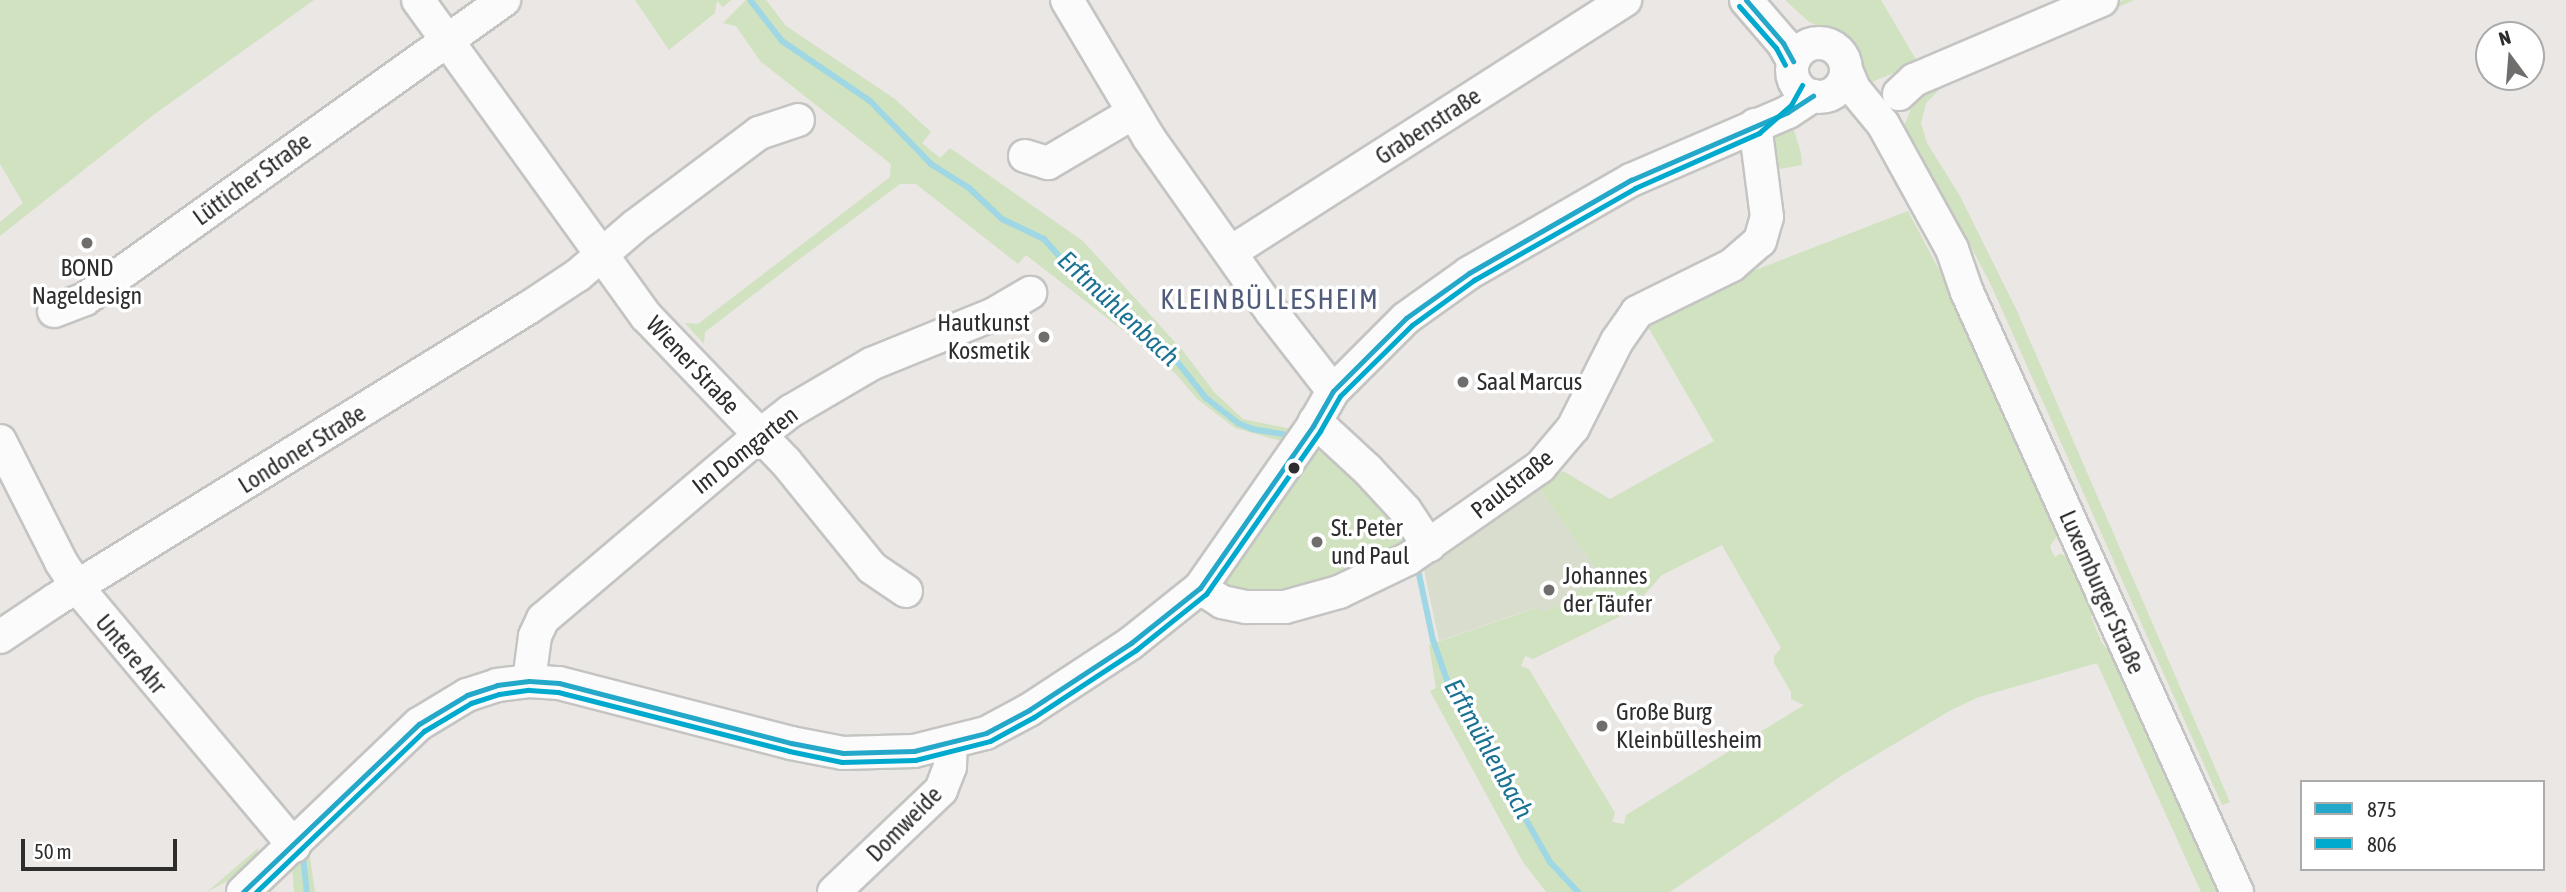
<!DOCTYPE html>
<meta charset="utf-8">
<style>
body{margin:0}
#map{position:relative;width:2566px;height:892px;overflow:hidden;background:#eae7e4;font-family:"Asap Condensed",sans-serif}
div>[style]{position:absolute}
.green>*{inset:0;background:#d0e2c0}
.cemetery>*{inset:0;background:#d8ddcd}
.stream>*{height:6px;margin:-3px;padding:0 3px;transform-origin:3px;border-radius:3px;background:#9fd7e4}
.roads{filter:drop-shadow(2px 0 #c4c4c3) drop-shadow(-2px 0 #c4c4c3) drop-shadow(0 2px #c4c4c3) drop-shadow(0 -2px #c4c4c3)}
.minor>*{height:32px;margin:-16px;padding:0 16px;transform-origin:16px;border-radius:16px;background:#fcfbfb}
.minor>.ring{margin:-16px;padding:0;box-sizing:content-box;background:none;border:32px solid #fcfbfb;border-radius:50%}
.bus-1>*{height:5px;margin:-2.5px;padding:0 2.5px;transform-origin:2.5px;border-radius:2.5px;background:#24a8ca}
.bus-2>*{height:5px;margin:-2.5px;padding:0 2.5px;transform-origin:2.5px;border-radius:2.5px;background:#00a9ce}
.dots>*{width:19px;height:19px;translate:-50% -50%;box-sizing:border-box;border:4px solid #fff;border-radius:50%}
span{translate:-50% -50%;white-space:nowrap;text-align:center;line-height:1.15;-webkit-text-stroke:7px #fff;paint-order:stroke}
.street-label{font-size:24px;color:#2d2d2d}
.poi-label{font-size:24px;color:#2d2d2d}
.right{translate:-100% -50%;text-align:right}
.left{translate:0 -50%;text-align:left}
.water-label{font-size:26px;color:#1b7192;font-style:italic}
.quarter-label{font-size:28px;color:#515b7a;letter-spacing:2px}
.legend{position:absolute;left:2300px;top:780px;width:245px;height:91px;box-sizing:border-box;background:#fff;border:2px solid #ababab;margin:0;padding:9px 12px;list-style:none;font-size:21px;color:#2d2d2d}
.legend li{display:flex;align-items:center;gap:14px;height:35px}
.legend b{width:35px;border:2px solid #ababab}
.north{position:absolute;left:2475px;top:21px;width:70px;height:70px;box-sizing:border-box;background:#fff;border:2px solid #ababab;border-radius:50%;rotate:344deg;font-size:19px;font-weight:700;line-height:28px;text-align:center;color:#2d2d2d}
.north::after{content:'';display:block;margin:auto;width:24px;height:32px;background:#6f6e6d;clip-path:polygon(50% 0,100% 100%,50% 72%,0 100%)}
.scale{position:absolute;left:21px;top:839px;width:156px;height:32px;box-sizing:border-box;border:4px solid #2d2d2d;border-top:0;padding-left:9px;font-size:21px;line-height:24px;white-space:nowrap;color:#2d2d2d;-webkit-text-stroke:5px #fff;paint-order:stroke}
</style>
<div id="map">
<div class="green">
<i style="clip-path:polygon(0 0,314px 0,152px 116px,0 236px,0 222px,23px 203px,0 164px)"></i>
<i style="clip-path:polygon(635px 0,731px 0,723px 7px,717px 1px,715px 13px,669px 50px)"></i>
<i style="clip-path:polygon(746px 0,766px 0,786px 26px,895px 99px,931px 132px,922px 143px,940px 158px,950px 148px,1083px 241px,1183px 351px,1215px 393px,1243px 419px,1296px 430px,1288px 443px,1235px 428px,1197px 399px,1176px 374px,1138px 342px,1026px 255px,1018px 264px,916px 184px,900px 184px,801px 258px,705px 332px,704px 344px,685px 323px,698px 324px,890px 177px,891px 164px,760px 61px,736px 26px,723px 23px)"></i>
<i style="clip-path:polygon(1785px 0,1881px 0,1918px 63px,1867px 84px,1859px 55px,1847px 38px,1809px 22px)"></i>
<i style="clip-path:polygon(2124px 0,2134px 0,1944px 85px,1926px 103px,1921px 123px,1927px 143px,1960px 196px,2017px 311px,2230px 802px,2222px 805px,1991px 285px,1967px 239px,1902px 131px,1915px 99px,1942px 79px)"></i>
<i style="clip-path:polygon(1792px 124px,1801px 153px,1802px 165px,1773px 170px,1773px 134px)"></i>
<i style="clip-path:polygon(evenodd,1908px 211px,1946px 283px,2055px 525px,2058px 535px,2050px 546px,2052px 552px,2055px 557px,2060px 554px,2070px 557px,2094px 611px,2091px 617px,2102px 643px,2115px 658px,2124px 681px,2130px 679px,2227px 892px,2201px 892px,2097px 663px,1979px 697px,1951px 710px,1844px 774px,1670px 892px,1546px 892px,1523px 862px,1430px 691px,1436px 688px,1429px 645px,1538px 607px,1540px 612px,1574px 599px,1572px 593px,1586px 586px,1599px 574px,1537px 485px,1563px 471px,1610px 499px,1714px 441px,1643px 318px,1657px 308px,1908px 211px,1722px 545px,1781px 648px,1774px 656px,1774px 663px,1791px 692px,1791px 699px,1804px 705px,1626px 815px,1624px 824px,1612px 822px,1615px 813px,1529px 669px,1521px 666px,1525px 656px,1533px 659px,1629px 612px,1662px 575px,1722px 545px)"></i>
<i style="clip-path:polygon(1314px 447px,1355px 479px,1393px 521px,1404px 546px,1302px 591px,1233px 595px,1223px 579px)"></i>
<i style="clip-path:polygon(308px 844px,315px 892px,294px 892px,292px 866px)"></i>
<i style="clip-path:polygon(258px 848px,257px 859px,233px 878px,207px 892px)"></i>
</div>
<div class="cemetery">
<i style="clip-path:polygon(1537px 485px,1599px 574px,1586px 586px,1572px 593px,1574px 599px,1540px 612px,1537px 607px,1439px 641px,1423px 565px,1508px 509px)"></i>
</div>
<div class="stream">
<i style="left:750px;top:0;width:52px;rotate:52deg"></i>
<i style="left:782px;top:41px;width:107px;rotate:34.3deg"></i>
<i style="left:870px;top:101px;width:88px;rotate:45.9deg"></i>
<i style="left:931px;top:164px;width:45px;rotate:32.3deg"></i>
<i style="left:969px;top:188px;width:45px;rotate:43.2deg"></i>
<i style="left:1002px;top:219px;width:47px;rotate:25.5deg"></i>
<i style="left:1044px;top:239px;width:45px;rotate:48.6deg"></i>
<i style="left:1074px;top:273px;width:37px;rotate:34deg"></i>
<i style="left:1105px;top:294px;width:83px;rotate:41.6deg"></i>
<i style="left:1167px;top:349px;width:63px;rotate:51.5deg"></i>
<i style="left:1206px;top:398px;width:41px;rotate:38deg"></i>
<i style="left:1238px;top:423px;width:15px;rotate:23deg"></i>
<i style="left:1252px;top:429px;width:43px;rotate:9.5deg"></i>
<i style="left:1417px;top:565px;width:77px;rotate:78deg"></i>
<i style="left:1433px;top:640px;width:42px;rotate:70.7deg"></i>
<i style="left:1447px;top:680px;width:209px;rotate:60.5deg"></i>
<i style="left:1550px;top:862px;width:41px;rotate:47deg"></i>
<i style="left:303px;top:856px;width:36px;rotate:84deg"></i>
</div>
<div class="roads">
<div class="minor">
<i style="left:418px;top:0;width:390px;rotate:54.2deg"></i>
<i style="left:646px;top:316px;width:202px;rotate:46.2deg"></i>
<i style="left:786px;top:462px;width:136px;rotate:50.9deg"></i>
<i style="left:872px;top:568px;width:41px;rotate:34.1deg"></i>
<i style="left:1067px;top:0;width:161px;rotate:59.3deg"></i>
<i style="left:1149px;top:138px;width:212px;rotate:54.8deg"></i>
<i style="left:1271px;top:311px;width:101px;rotate:52.2deg"></i>
<i style="left:1746px;top:0;width:57px;rotate:49.3deg"></i>
<i style="left:1783px;top:43px;width:21px;rotate:61deg"></i>
<i class="ring" style="left:1792px;top:43px;width:22px;height:22px"></i>
<i style="left:1846px;top:70px;width:21px;rotate:67deg"></i>
<i style="left:1854px;top:89px;width:45px;rotate:50.4deg"></i>
<i style="left:1883px;top:124px;width:143px;rotate:61.1deg"></i>
<i style="left:1952px;top:249px;width:46px;rotate:70.8deg"></i>
<i style="left:1967px;top:292px;width:658px;rotate:65.77deg"></i>
<i style="left:1899px;top:94px;width:21px;rotate:-43deg"></i>
<i style="left:1914px;top:80px;width:204px;rotate:-23.1deg"></i>
<i style="left:1025px;top:156px;width:24px;rotate:17deg"></i>
<i style="left:1048px;top:163px;width:99px;rotate:-30.5deg"></i>
<i style="left:1231px;top:252px;width:468px;rotate:-32.6deg"></i>
<i style="left:54px;top:311px;width:33px;rotate:-21deg"></i>
<i style="left:85px;top:299px;width:515px;rotate:-35.51deg"></i>
<i style="left:1315px;top:421px;width:71px;rotate:42.7deg"></i>
<i style="left:1367px;top:469px;width:56px;rotate:47.2deg"></i>
<i style="left:1405px;top:510px;width:43px;rotate:56.3deg"></i>
<i style="left:0;top:441px;width:136px;rotate:63.2deg"></i>
<i style="left:61px;top:562px;width:30px;rotate:57deg"></i>
<i style="left:77px;top:587px;width:338px;rotate:50deg"></i>
<i style="left:1200px;top:588px;width:26px;rotate:32deg"></i>
<i style="left:1222px;top:602px;width:25px;rotate:12deg"></i>
<i style="left:1246px;top:607px;width:39px"></i>
<i style="left:1285px;top:607px;width:56px;rotate:-15.5deg"></i>
<i style="left:1339px;top:592px;width:76px;rotate:-25.6deg"></i>
<i style="left:1408px;top:559px;width:161px;rotate:-34.9deg"></i>
<i style="left:1540px;top:467px;width:51px;rotate:-49.8deg"></i>
<i style="left:1573px;top:428px;width:97px;rotate:-63.2deg"></i>
<i style="left:1617px;top:341px;width:35px;rotate:-55deg"></i>
<i style="left:1637px;top:312px;width:106px;rotate:-26.3deg"></i>
<i style="left:1732px;top:265px;width:37px;rotate:-41deg"></i>
<i style="left:1760px;top:241px;width:25px;rotate:-74deg"></i>
<i style="left:1767px;top:217px;width:93px;rotate:-97.4deg"></i>
<i style="left:0;top:637px;width:66px;rotate:-33.9deg"></i>
<i style="left:55px;top:600px;width:556px;rotate:-31.69deg"></i>
<i style="left:528px;top:308px;width:60px;rotate:-33.4deg"></i>
<i style="left:578px;top:275px;width:75px;rotate:-40.7deg"></i>
<i style="left:635px;top:226px;width:155px;rotate:-36.9deg"></i>
<i style="left:759px;top:133px;width:41px;rotate:-18.4deg"></i>
<i style="left:529px;top:681px;width:45px;rotate:-82.4deg"></i>
<i style="left:535px;top:636px;width:19px;rotate:-65deg"></i>
<i style="left:543px;top:619px;width:285px;rotate:-40.3deg"></i>
<i style="left:760px;top:435px;width:39px;rotate:-38deg"></i>
<i style="left:791px;top:411px;width:93px;rotate:-30.4deg"></i>
<i style="left:871px;top:364px;width:133px;rotate:-22.1deg"></i>
<i style="left:994px;top:314px;width:42px;rotate:-30.3deg"></i>
<i style="left:243px;top:892px;width:243px;rotate:-43.7deg"></i>
<i style="left:419px;top:724px;width:56px;rotate:-31.1deg"></i>
<i style="left:467px;top:695px;width:32px;rotate:-18deg"></i>
<i style="left:497px;top:685px;width:32px;rotate:-7deg"></i>
<i style="left:529px;top:681px;width:30px;rotate:4deg"></i>
<i style="left:559px;top:683px;width:240px;rotate:14.5deg"></i>
<i style="left:791px;top:743px;width:53px;rotate:10.9deg"></i>
<i style="left:843px;top:753px;width:71px;rotate:-1.6deg"></i>
<i style="left:914px;top:751px;width:74px;rotate:-14deg"></i>
<i style="left:986px;top:733px;width:49px;rotate:-28.1deg"></i>
<i style="left:1029px;top:710px;width:122px;rotate:-33.3deg"></i>
<i style="left:1131px;top:643px;width:88px;rotate:-38.6deg"></i>
<i style="left:1200px;top:588px;width:198px;rotate:-55.1deg"></i>
<i style="left:1313px;top:426px;width:40px;rotate:-60.3deg"></i>
<i style="left:1333px;top:391px;width:103px;rotate:-45deg"></i>
<i style="left:1406px;top:318px;width:77px;rotate:-35.5deg"></i>
<i style="left:1469px;top:273px;width:187px;rotate:-29.9deg"></i>
<i style="left:1631px;top:180px;width:171px;rotate:-23.4deg"></i>
<i style="left:1788px;top:112px;width:30px;rotate:-33deg"></i>
<i style="left:834px;top:892px;width:148px;rotate:-43.6deg"></i>
<i style="left:941px;top:790px;width:25px;rotate:-69deg"></i>
<i style="left:950px;top:767px;width:23px;rotate:-88deg"></i>
</div>
</div>
<div class="bus-1">
<i style="left:1746px;top:0;width:57px;rotate:49.3deg"></i>
<i style="left:1783px;top:43px;width:21px;rotate:61deg"></i>
<i style="left:243px;top:892px;width:243px;rotate:-43.7deg"></i>
<i style="left:419px;top:724px;width:56px;rotate:-31.1deg"></i>
<i style="left:467px;top:695px;width:32px;rotate:-18deg"></i>
<i style="left:497px;top:685px;width:32px;rotate:-7deg"></i>
<i style="left:529px;top:681px;width:30px;rotate:4deg"></i>
<i style="left:559px;top:683px;width:240px;rotate:14.5deg"></i>
<i style="left:791px;top:743px;width:53px;rotate:10.9deg"></i>
<i style="left:843px;top:753px;width:71px;rotate:-1.6deg"></i>
<i style="left:914px;top:751px;width:74px;rotate:-14deg"></i>
<i style="left:986px;top:733px;width:49px;rotate:-28.1deg"></i>
<i style="left:1029px;top:710px;width:122px;rotate:-33.3deg"></i>
<i style="left:1131px;top:643px;width:88px;rotate:-38.6deg"></i>
<i style="left:1200px;top:588px;width:198px;rotate:-55.1deg"></i>
<i style="left:1313px;top:426px;width:40px;rotate:-60.3deg"></i>
<i style="left:1333px;top:391px;width:103px;rotate:-45deg"></i>
<i style="left:1406px;top:318px;width:77px;rotate:-35.5deg"></i>
<i style="left:1469px;top:273px;width:187px;rotate:-29.9deg"></i>
<i style="left:1631px;top:180px;width:171px;rotate:-23.4deg"></i>
<i style="left:1788px;top:112px;width:30px;rotate:-33deg"></i>
</div>
<div class="bus-2">
<i style="left:1739px;top:6px;width:56px;rotate:48.6deg"></i>
<i style="left:1776px;top:48px;width:19px;rotate:62deg"></i>
<i style="left:256px;top:892px;width:233px;rotate:-43.8deg"></i>
<i style="left:424px;top:731px;width:55px;rotate:-30.8deg"></i>
<i style="left:471px;top:703px;width:29px;rotate:-18deg"></i>
<i style="left:499px;top:694px;width:30px;rotate:-8deg"></i>
<i style="left:529px;top:690px;width:29px;rotate:4deg"></i>
<i style="left:558px;top:692px;width:238px;rotate:14.3deg"></i>
<i style="left:789px;top:751px;width:54px;rotate:11.7deg"></i>
<i style="left:842px;top:762px;width:73px;rotate:-1.6deg"></i>
<i style="left:915px;top:760px;width:77px;rotate:-14.2deg"></i>
<i style="left:990px;top:741px;width:50px;rotate:-28.6deg"></i>
<i style="left:1034px;top:717px;width:122px;rotate:-33.3deg"></i>
<i style="left:1136px;top:650px;width:90px;rotate:-38.7deg"></i>
<i style="left:1206px;top:594px;width:199px;rotate:-55deg"></i>
<i style="left:1320px;top:431px;width:40px;rotate:-60.3deg"></i>
<i style="left:1340px;top:396px;width:101px;rotate:-44.6deg"></i>
<i style="left:1412px;top:325px;width:77px;rotate:-36deg"></i>
<i style="left:1474px;top:280px;width:185px;rotate:-29.7deg"></i>
<i style="left:1635px;top:188px;width:136px;rotate:-23.9deg"></i>
<i style="left:1759px;top:133px;width:43px;rotate:-41.2deg"></i>
<i style="left:1791px;top:105px;width:23px;rotate:-61deg"></i>
</div>
<div class="dots">
<i style="left:87px;top:243px;background:#6f6e6d"></i>
<i style="left:1044px;top:337px;background:#6f6e6d"></i>
<i style="left:1463px;top:382px;background:#6f6e6d"></i>
<i style="left:1294px;top:468px;background:#2d2d2d"></i>
<i style="left:1317px;top:542px;background:#6f6e6d"></i>
<i style="left:1549px;top:590px;background:#6f6e6d"></i>
<i style="left:1602px;top:726px;background:#6f6e6d"></i>
</div>
<div class="street-label">
<span style="left:1428px;top:126px;rotate:-33deg">Grabenstraße</span>
<span style="left:252px;top:179px;rotate:-36deg">Lütticher Straße</span>
<span style="left:693px;top:365px;rotate:47deg">Wiener Straße</span>
<span style="left:302px;top:449px;rotate:-32deg">Londoner Straße</span>
<span style="left:745px;top:450px;rotate:-38deg">Im Domgarten</span>
<span style="left:1512px;top:484px;rotate:-38deg">Paulstraße</span>
<span style="left:2102px;top:592px;rotate:66deg">Luxemburger Straße</span>
<span style="left:131px;top:654px;rotate:50deg">Untere Ahr</span>
<span style="left:904px;top:824px;rotate:-45deg">Domweide</span>
</div>
<div class="poi-label">
<span style="left:87px;top:282px">BOND<br>Nageldesign</span>
<span class="right" style="left:1030px;top:337px">Hautkunst<br>Kosmetik</span>
<span class="left" style="left:1477px;top:382px">Saal Marcus</span>
<span class="left" style="left:1331px;top:542px">St. Peter<br>und Paul</span>
<span class="left" style="left:1563px;top:590px">Johannes<br>der Täufer</span>
<span class="left" style="left:1616px;top:726px">Große Burg<br>Kleinbüllesheim</span>
</div>
<div class="water-label">
<span style="left:1118px;top:309px;rotate:43deg">Erftmühlenbach</span>
<span style="left:1488px;top:749px;rotate:61deg">Erftmühlenbach</span>
</div>
<div class="quarter-label">
<span style="left:1270px;top:299px">KLEINBÜLLESHEIM</span>
</div>
<ul class="legend">
<li><b style="height:9px;background:#24a8ca"></b>875</li>
<li><b style="height:9px;background:#00a9ce"></b>806</li>
</ul>
<div class="north">N</div>
<div class="scale">50 m</div>
</div>
